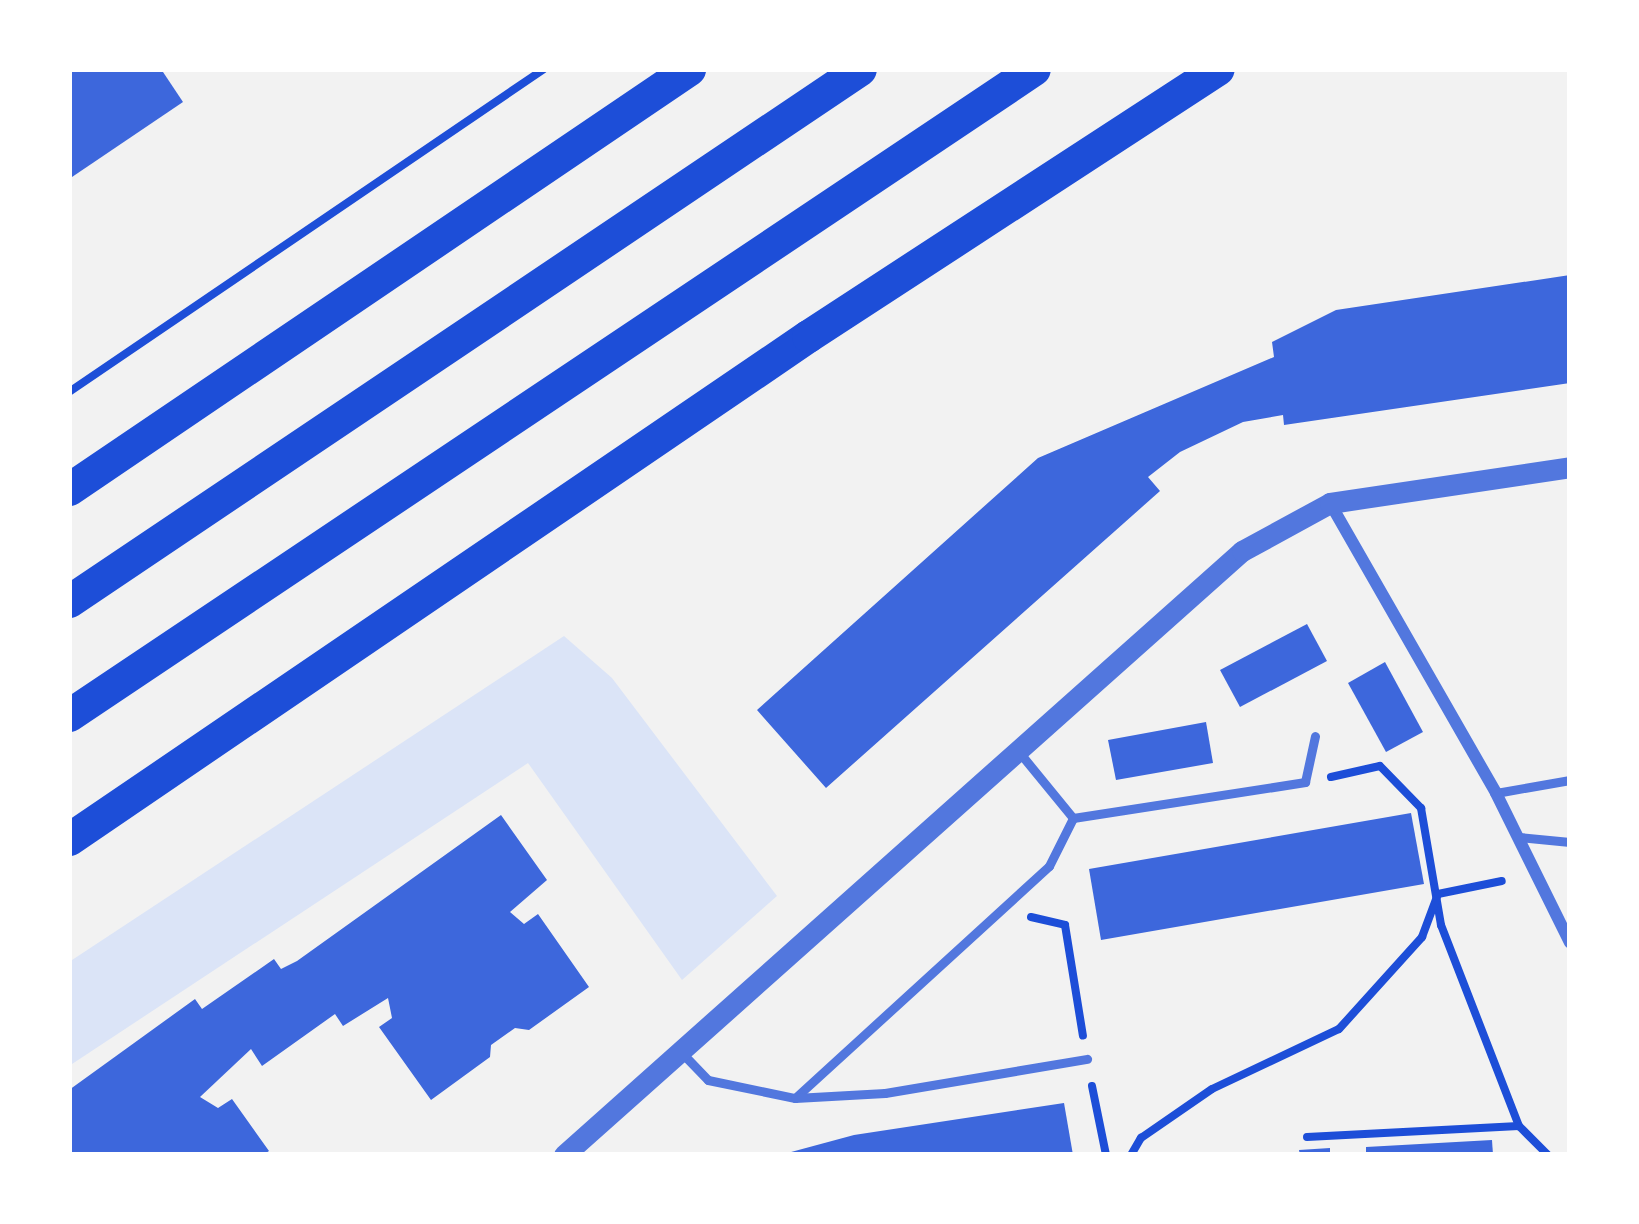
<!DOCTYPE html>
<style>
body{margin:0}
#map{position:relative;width:1639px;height:1224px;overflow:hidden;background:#f2f2f2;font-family:Raleway,sans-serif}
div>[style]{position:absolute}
.green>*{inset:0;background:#dbe4f7}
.building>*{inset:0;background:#3d67dc}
.path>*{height:8px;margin:-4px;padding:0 4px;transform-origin:4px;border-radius:4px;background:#1d4ed8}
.service>*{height:9px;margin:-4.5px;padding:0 4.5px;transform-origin:4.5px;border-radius:4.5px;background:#5277de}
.minor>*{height:12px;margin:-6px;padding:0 6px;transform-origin:6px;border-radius:6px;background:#5277de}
.tertiary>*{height:21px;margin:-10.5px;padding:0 10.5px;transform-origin:10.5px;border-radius:10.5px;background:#5277de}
.trunk>*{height:33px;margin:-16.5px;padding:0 16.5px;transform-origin:16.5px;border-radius:16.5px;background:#1d4ed8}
span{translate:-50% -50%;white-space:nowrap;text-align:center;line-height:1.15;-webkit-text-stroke:10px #fff;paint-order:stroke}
.frame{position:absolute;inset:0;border:72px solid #fff;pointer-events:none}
</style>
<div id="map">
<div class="green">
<i style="clip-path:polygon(564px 636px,612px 678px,777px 896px,682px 980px,528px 763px,69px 1066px,69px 962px)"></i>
</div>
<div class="building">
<i style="clip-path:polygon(69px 69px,161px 69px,183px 102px,72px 177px)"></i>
<i style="clip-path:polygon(1570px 275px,1570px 383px,1284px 425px,1283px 415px,1243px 422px,1180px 452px,1148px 477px,1160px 491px,826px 788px,757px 710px,1038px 458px,1274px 357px,1272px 342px,1336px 310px)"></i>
<i style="clip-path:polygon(1307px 624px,1327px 661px,1240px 707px,1220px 670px)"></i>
<i style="clip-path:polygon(1385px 662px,1423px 732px,1386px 752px,1348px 683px)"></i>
<i style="clip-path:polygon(1206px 722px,1213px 763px,1116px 780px,1108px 740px)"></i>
<i style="clip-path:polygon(1411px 813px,1424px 884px,1101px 940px,1089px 869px)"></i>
<i style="clip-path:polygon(501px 815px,547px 880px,510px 912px,524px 924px,538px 914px,589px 987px,529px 1030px,515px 1028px,491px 1045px,490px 1057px,431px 1100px,379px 1027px,392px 1018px,388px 998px,343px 1026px,335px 1014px,262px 1066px,251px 1049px,200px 1097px,218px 1108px,232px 1099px,269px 1151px,263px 1155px,69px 1155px,69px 1090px,195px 999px,202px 1009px,274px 959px,281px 969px,297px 961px)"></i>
<i style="clip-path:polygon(1064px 1103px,1073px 1155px,780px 1155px,854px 1135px)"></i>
<i style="clip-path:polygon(1492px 1140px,1493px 1155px,1366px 1155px,1366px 1147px)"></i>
<i style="clip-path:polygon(1330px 1148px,1330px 1155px,1300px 1155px,1299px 1150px)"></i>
</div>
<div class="path">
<i style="left:69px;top:392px;width:574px;rotate:-34.22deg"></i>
<i style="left:1331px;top:777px;width:50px;rotate:-12.7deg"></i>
<i style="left:1380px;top:766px;width:59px;rotate:45.7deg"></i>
<i style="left:1421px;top:808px;width:119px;rotate:80.3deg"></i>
<i style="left:1441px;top:925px;width:216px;rotate:68.8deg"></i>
<i style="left:1519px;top:1126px;width:41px;rotate:45deg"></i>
<i style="left:1031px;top:917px;width:35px;rotate:13deg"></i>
<i style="left:1065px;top:925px;width:112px;rotate:80.8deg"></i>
<i style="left:1092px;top:1086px;width:70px;rotate:78.5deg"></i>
<i style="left:1307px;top:1137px;width:212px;rotate:-3deg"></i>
<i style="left:1131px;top:1155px;width:20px;rotate:-60deg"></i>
<i style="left:1141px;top:1138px;width:86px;rotate:-34.6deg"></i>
<i style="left:1212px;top:1089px;width:140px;rotate:-25.3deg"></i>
<i style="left:1339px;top:1029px;width:124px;rotate:-47.9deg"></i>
<i style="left:1422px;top:937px;width:46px;rotate:-69.6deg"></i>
<i style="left:1438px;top:894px;width:65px;rotate:-11.5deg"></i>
</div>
<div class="service">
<i style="left:1496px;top:793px;width:75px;rotate:-10deg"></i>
<i style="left:1073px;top:818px;width:235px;rotate:-8.8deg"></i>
<i style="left:1305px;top:782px;width:47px;rotate:-77.7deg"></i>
<i style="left:1519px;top:837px;width:51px;rotate:5.6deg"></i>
<i style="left:681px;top:1052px;width:39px;rotate:46deg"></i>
<i style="left:708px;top:1080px;width:89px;rotate:11.7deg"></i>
<i style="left:795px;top:1098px;width:344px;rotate:-42.4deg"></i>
<i style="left:1049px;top:866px;width:54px;rotate:-63.4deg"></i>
<i style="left:1073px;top:818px;width:85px;rotate:-129.3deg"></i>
<i style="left:795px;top:1098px;width:90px;rotate:-3.2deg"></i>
<i style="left:885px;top:1093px;width:205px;rotate:-9.6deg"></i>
</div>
<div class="minor">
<i style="left:1330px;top:503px;width:334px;rotate:60.2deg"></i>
<i style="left:1496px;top:793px;width:167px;rotate:63.7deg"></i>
</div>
<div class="tertiary">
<i style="left:564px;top:1155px;width:908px;rotate:-41.7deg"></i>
<i style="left:1242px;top:551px;width:100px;rotate:-28.6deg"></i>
<i style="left:1330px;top:503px;width:243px;rotate:-8.5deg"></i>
</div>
<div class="trunk">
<i style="left:69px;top:489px;width:749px;rotate:-34.11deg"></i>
<i style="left:69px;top:601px;width:953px;rotate:-33.92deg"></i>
<i style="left:69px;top:715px;width:1161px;rotate:-33.8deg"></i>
<i style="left:69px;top:839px;width:894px;rotate:-34.24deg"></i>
<i style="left:808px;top:336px;width:489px;rotate:-33.1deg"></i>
</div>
<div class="frame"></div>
</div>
